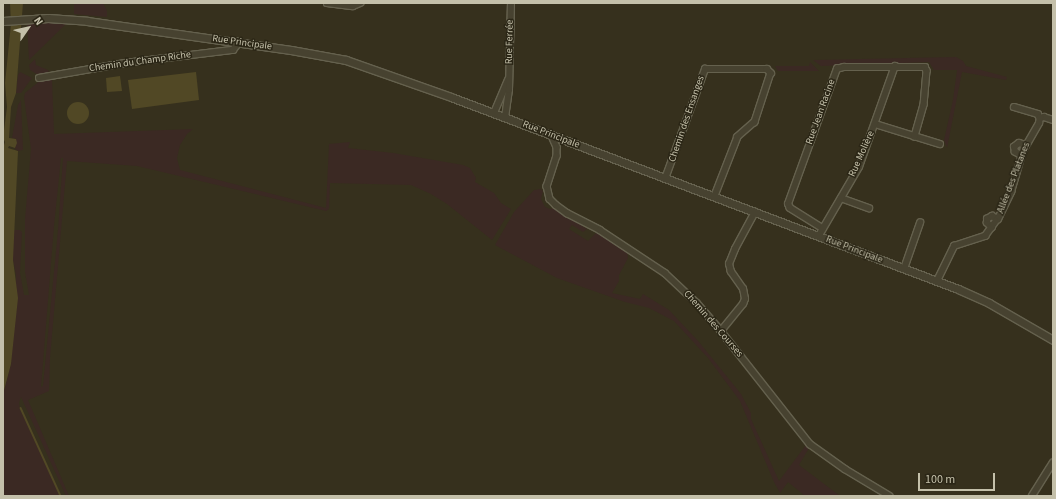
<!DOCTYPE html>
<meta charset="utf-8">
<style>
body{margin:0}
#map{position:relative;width:1056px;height:499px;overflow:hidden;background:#36301d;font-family:"Source Sans 3",sans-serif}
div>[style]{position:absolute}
.green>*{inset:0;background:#3b2923}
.water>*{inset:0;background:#514825}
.round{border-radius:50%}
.stream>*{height:1.5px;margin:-0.75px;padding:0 0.75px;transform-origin:0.75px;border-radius:0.75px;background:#514825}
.roads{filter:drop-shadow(1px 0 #65614e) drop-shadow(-1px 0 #65614e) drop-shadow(0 1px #65614e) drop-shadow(0 -1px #65614e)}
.minor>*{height:5.5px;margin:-2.75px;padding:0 2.75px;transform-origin:2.75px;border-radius:2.75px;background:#474230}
.tertiary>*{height:7px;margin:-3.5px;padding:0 3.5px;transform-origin:3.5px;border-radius:3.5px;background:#474230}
span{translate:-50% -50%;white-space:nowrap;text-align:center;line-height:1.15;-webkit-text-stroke:3px #2b2616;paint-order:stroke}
.street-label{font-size:10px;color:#c4c0aa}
.frame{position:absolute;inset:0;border:4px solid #c4c0aa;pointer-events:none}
.north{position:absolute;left:8px;top:8px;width:40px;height:40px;-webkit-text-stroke:3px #2b2616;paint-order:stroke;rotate:56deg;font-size:11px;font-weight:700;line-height:16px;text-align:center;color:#c4c0aa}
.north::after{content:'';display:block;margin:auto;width:14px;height:18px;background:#c4c0aa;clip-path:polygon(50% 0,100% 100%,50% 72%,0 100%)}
.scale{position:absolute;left:918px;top:473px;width:77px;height:18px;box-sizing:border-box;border:2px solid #c4c0aa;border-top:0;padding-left:5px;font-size:12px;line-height:14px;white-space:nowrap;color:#c4c0aa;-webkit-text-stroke:3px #2b2616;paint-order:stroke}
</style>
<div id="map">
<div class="green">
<i style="clip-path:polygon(74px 3px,103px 3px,107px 11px,107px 17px,74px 14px)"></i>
<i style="clip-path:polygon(43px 20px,48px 23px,67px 23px,29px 60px,27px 22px)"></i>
<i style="clip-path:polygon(956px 57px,963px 61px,966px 66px,1007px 77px,1006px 80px,962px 72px,947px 148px,944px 140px,953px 100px,957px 70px,934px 70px,929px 62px,821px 66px,813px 60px)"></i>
<i style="clip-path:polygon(35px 59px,36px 65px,48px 70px,50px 75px,40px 76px,30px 70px,29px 65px)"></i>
<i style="clip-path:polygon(810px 62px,819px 71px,778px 71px,775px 66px,809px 66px)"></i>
<i style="clip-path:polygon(20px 72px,32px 78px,21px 93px,16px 93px,18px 75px)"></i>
<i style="clip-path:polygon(evenodd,52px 79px,54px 134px,193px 129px,187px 134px,180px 145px,177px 158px,180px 170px,326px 208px,329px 144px,350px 142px,348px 148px,393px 153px,463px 165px,470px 168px,476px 178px,475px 182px,494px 193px,501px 203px,511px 209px,492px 240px,447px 204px,431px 194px,411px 185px,330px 183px,329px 209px,326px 211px,137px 166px,67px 161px,50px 358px,49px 391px,28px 400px,69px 496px,66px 496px,21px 397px,19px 403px,20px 409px,60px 496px,3px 496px,3px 394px,11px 364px,16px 275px,13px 260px,13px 230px,20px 230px,22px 232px,20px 273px,24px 295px,29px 295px,25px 272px,25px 219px,31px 149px,24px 97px,25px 93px,41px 80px,52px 79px,61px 158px,63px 158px,58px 230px,43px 386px,41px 387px,54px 226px,61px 158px)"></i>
<i style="clip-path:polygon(21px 100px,23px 150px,18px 151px,15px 149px,16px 139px,12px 138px,18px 105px)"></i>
<i style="clip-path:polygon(540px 189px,543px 191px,541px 199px,545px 207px,550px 209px,554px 208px,587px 229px,583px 232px,572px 225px,569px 229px,588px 241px,596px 233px,605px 237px,627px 252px,628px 258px,619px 275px,619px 281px,612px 293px,640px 299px,643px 294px,669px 310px,699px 342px,741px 394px,751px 413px,751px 419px,779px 481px,806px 445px,809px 448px,799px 465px,840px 496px,805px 496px,788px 482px,780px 493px,774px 482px,740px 401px,708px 358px,674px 321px,649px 308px,625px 302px,557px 278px,495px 245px,514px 212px,534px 190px)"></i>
</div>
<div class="water">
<i style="clip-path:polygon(10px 3px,23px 3px,16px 93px,11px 107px,9px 138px,16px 139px,17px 143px,15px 148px,9px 146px,8px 148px,18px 151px,13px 260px,18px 298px,11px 364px,3px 394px,3px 148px,5px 142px,3px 138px,7px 107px,5px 83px,11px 24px)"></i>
<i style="clip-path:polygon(196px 72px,199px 100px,132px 109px,128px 80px)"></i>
<i style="clip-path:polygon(120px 76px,122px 91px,107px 92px,106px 78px)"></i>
<i class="round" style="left:67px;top:102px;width:22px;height:22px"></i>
</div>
<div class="stream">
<i style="left:21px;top:408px;width:97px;rotate:65.6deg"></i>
</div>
<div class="roads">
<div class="minor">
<i style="left:327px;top:3px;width:26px;rotate:7deg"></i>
<i style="left:353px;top:6px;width:8px;rotate:-23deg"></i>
<i style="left:39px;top:78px;width:87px;rotate:-9.9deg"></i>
<i style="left:125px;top:63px;width:109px;rotate:-6.9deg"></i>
<i style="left:233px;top:50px;width:6px;rotate:-51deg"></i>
<i style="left:237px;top:45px;width:3px;rotate:-90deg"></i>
<i style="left:1014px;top:107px;width:25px;rotate:16deg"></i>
<i style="left:1038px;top:114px;width:4px;rotate:63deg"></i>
<i style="left:1040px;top:118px;width:4px;rotate:-14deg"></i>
<i style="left:1044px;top:117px;width:9px;rotate:18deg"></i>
<i style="left:494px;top:113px;width:36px;rotate:-67deg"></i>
<i style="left:505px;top:118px;width:28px;rotate:-82deg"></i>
<i style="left:509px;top:90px;width:87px;rotate:-88.7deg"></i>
<i style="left:875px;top:124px;width:68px;rotate:17.1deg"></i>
<i style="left:552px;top:136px;width:12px;rotate:66deg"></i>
<i style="left:557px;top:147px;width:9px;rotate:90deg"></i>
<i style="left:557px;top:156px;width:32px;rotate:108deg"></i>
<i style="left:547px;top:186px;width:13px;rotate:77deg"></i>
<i style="left:550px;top:199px;width:8px;rotate:45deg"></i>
<i style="left:556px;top:205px;width:14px;rotate:36deg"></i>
<i style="left:567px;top:213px;width:37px;rotate:27deg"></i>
<i style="left:600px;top:230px;width:78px;rotate:33.5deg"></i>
<i style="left:665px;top:273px;width:44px;rotate:43.2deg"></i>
<i style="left:697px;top:303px;width:37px;rotate:49deg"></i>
<i style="left:721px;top:331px;width:144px;rotate:51.8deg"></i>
<i style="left:810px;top:444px;width:43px;rotate:35.5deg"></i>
<i style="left:845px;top:469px;width:52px;rotate:31deg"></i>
<i style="left:1022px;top:156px;width:8px;rotate:-150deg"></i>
<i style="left:1015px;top:152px;width:5px;rotate:-101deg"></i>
<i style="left:1014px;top:147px;width:6px;rotate:-39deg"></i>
<i style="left:1019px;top:143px;width:7px;rotate:16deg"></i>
<i style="left:665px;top:179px;width:117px;rotate:-70deg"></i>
<i style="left:705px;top:69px;width:62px"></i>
<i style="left:767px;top:69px;width:6px;rotate:45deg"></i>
<i style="left:771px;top:73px;width:52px;rotate:108.1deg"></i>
<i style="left:755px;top:122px;width:23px;rotate:139deg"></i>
<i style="left:738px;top:137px;width:63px;rotate:111.3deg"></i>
<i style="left:841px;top:198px;width:30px;rotate:20deg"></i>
<i style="left:992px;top:228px;width:7px;rotate:-135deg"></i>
<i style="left:987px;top:223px;width:4px;rotate:-90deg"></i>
<i style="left:987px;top:219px;width:6px;rotate:-31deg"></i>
<i style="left:992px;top:216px;width:7px;rotate:27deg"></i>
<i style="left:823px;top:229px;width:39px;rotate:-148deg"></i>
<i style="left:790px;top:208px;width:4px;rotate:-117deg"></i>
<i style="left:788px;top:204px;width:144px;rotate:-70.1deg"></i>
<i style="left:837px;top:69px;width:7px;rotate:-16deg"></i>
<i style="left:844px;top:67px;width:81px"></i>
<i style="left:925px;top:67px;width:4px;rotate:63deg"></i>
<i style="left:927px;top:71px;width:34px;rotate:95deg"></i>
<i style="left:924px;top:105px;width:33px;rotate:106deg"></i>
<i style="left:821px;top:232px;width:75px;rotate:-59.7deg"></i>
<i style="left:859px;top:167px;width:107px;rotate:-70.4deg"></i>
<i style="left:904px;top:269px;width:49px;rotate:-70.8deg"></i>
<i style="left:937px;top:281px;width:39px;rotate:-64deg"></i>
<i style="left:954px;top:246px;width:33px;rotate:-18deg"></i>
<i style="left:985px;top:236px;width:24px;rotate:-54deg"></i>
<i style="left:999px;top:217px;width:28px;rotate:-64deg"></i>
<i style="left:1011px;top:192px;width:43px;rotate:-73.7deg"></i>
<i style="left:1023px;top:151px;width:32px;rotate:-60deg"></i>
<i style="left:1039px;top:123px;width:5px;rotate:-79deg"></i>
<i style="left:721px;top:331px;width:35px;rotate:-51deg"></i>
<i style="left:743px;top:304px;width:5px;rotate:-68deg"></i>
<i style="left:745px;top:299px;width:10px;rotate:-101deg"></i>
<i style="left:743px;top:289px;width:21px;rotate:-125deg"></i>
<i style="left:731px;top:272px;width:8px;rotate:-104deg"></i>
<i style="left:729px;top:264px;width:16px;rotate:-68deg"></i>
<i style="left:735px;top:249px;width:42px;rotate:-61.6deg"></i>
<i style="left:1032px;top:496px;width:39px;rotate:-58deg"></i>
</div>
<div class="tertiary">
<i style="left:3px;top:21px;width:45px;rotate:-3.8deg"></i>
<i style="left:48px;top:18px;width:39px;rotate:4deg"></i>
<i style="left:87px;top:21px;width:206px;rotate:8.1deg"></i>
<i style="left:291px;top:50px;width:56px;rotate:10.3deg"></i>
<i style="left:346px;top:60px;width:111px;rotate:19.4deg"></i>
<i style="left:451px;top:97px;width:542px;rotate:20.74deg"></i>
<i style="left:958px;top:289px;width:34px;rotate:24deg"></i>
<i style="left:989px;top:303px;width:74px;rotate:30deg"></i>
</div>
</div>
<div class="street-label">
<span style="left:510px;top:42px;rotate:-89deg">Rue Ferrée</span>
<span style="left:242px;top:43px;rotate:8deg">Rue Principale</span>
<span style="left:140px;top:62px;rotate:-8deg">Chemin du Champ Riche</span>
<span style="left:821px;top:112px;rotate:-70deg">Rue Jean Racine</span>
<span style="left:687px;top:119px;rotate:-71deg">Chemin des Ensanges</span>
<span style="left:551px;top:135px;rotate:21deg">Rue Principale</span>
<span style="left:862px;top:154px;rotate:-66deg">Rue Molière</span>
<span style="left:1014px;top:178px;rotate:-69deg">Allée des Platanes</span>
<span style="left:854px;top:250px;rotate:21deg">Rue Principale</span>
<span style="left:713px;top:324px;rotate:49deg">Chemin des Courses</span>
</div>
<div class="frame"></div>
<div class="north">N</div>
<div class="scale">100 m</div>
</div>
